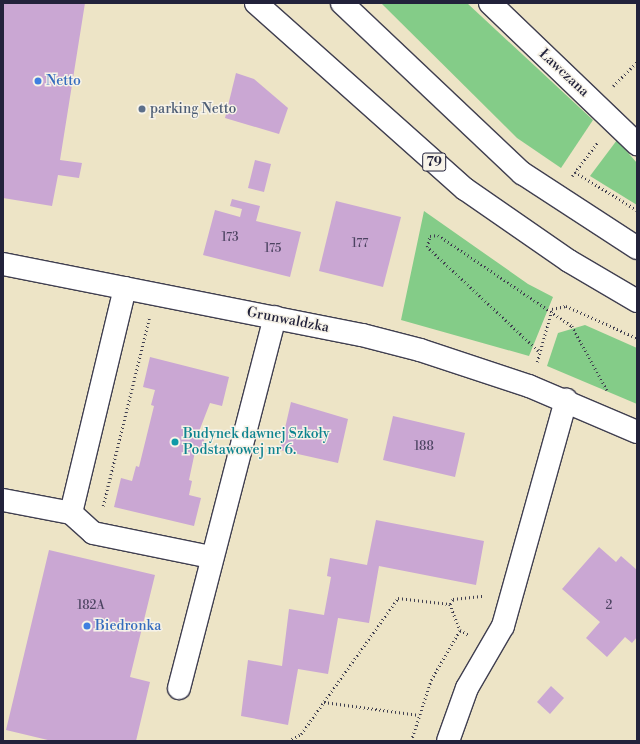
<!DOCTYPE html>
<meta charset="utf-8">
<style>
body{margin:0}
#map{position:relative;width:640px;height:744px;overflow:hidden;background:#ede4c6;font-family:"Libre Bodoni",serif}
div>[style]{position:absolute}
.green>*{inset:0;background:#84cc88}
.building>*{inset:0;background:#caa7d3}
.path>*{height:2.5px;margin-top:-1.25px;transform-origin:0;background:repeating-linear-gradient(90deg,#403f50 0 1px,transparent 0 4px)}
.roads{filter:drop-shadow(1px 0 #403f50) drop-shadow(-1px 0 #403f50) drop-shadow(0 1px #403f50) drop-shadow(0 -1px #403f50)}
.minor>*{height:22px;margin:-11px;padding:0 11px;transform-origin:11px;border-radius:11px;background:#fff}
.major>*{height:22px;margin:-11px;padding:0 11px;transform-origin:11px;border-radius:11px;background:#fff}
.dots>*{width:11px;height:11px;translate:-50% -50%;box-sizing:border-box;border:2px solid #f7f3e8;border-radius:50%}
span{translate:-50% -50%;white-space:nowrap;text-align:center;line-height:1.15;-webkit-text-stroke:3px #f7f3e8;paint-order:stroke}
.number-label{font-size:12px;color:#4c4361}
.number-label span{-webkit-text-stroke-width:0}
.shield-label span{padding:1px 3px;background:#f7f3e8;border:1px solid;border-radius:3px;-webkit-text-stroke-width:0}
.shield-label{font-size:13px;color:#22223b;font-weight:700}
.street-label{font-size:14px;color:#22223b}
.shop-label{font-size:14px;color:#366cbe}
.left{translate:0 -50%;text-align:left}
.service-label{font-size:14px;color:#4e5e75}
.culture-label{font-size:14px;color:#0d838f}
.frame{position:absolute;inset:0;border:4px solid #22223b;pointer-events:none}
</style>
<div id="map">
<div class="green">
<i style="clip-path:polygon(381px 3px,467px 3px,593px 120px,561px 168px,517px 138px)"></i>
<i style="clip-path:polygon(617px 140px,637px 163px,637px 205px,590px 176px)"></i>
<i style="clip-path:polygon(424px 211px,528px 284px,553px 297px,529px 356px,401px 320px)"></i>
<i style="clip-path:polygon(585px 325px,637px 348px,637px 404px,547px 366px,558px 333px)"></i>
</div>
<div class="building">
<i style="clip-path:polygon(3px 3px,85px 3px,60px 160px,82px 163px,79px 178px,58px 175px,52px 206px,3px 198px)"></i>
<i style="clip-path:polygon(236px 73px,254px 79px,288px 108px,279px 134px,225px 118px)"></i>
<i style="clip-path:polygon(255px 160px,271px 164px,264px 192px,248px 188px)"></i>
<i style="clip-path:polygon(232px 199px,260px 206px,256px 221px,301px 232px,290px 277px,203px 255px,215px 210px,240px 217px,242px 209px,230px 206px)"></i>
<i style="clip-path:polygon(336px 201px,401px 217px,383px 287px,319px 271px)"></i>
<i style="clip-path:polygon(150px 357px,229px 377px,222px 406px,210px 403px,198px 434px,205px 436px,202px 449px,196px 447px,189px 480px,192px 481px,189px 495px,201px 498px,194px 526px,114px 507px,121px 478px,132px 481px,136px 466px,139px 467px,154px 406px,151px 405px,155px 390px,143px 387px)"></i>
<i style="clip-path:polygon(291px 402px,348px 419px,338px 463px,280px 450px)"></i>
<i style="clip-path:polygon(393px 416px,465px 433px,455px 477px,383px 460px)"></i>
<i style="clip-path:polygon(376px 520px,484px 541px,476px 585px,379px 566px,369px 623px,338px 618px,328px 674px,298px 669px,288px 725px,241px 716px,248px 660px,282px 666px,289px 609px,324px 615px,331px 577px,327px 576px,330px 558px,367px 565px)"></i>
<i style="clip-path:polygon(599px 547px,616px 562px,621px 556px,637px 570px,637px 637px,632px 643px,625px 637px,607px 657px,586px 638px,600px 622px,562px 589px)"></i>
<i style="clip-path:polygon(49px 550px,155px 575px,130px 677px,150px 682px,136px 741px,52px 741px,6px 730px)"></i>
<i style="clip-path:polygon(551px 686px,564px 698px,550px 714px,537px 702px)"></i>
</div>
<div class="path">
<i style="left:613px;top:86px;width:34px;rotate:-45deg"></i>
<i style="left:575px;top:172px;width:73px;rotate:31.5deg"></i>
<i style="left:572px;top:176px;width:43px;rotate:-52.6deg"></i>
<i style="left:552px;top:309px;width:14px;rotate:-12deg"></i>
<i style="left:566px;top:306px;width:78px;rotate:24.3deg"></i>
<i style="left:538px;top:351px;width:152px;rotate:-136.9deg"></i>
<i style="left:427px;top:247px;width:11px;rotate:-75deg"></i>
<i style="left:430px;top:236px;width:8px;rotate:-7deg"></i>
<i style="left:438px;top:235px;width:162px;rotate:34.2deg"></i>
<i style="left:572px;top:326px;width:73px;rotate:61.3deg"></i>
<i style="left:537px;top:362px;width:55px;rotate:-74.2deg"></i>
<i style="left:103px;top:506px;width:193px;rotate:-76.2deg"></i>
<i style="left:450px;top:604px;width:28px;rotate:69deg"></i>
<i style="left:460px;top:630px;width:10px;rotate:29deg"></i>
<i style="left:324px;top:702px;width:96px;rotate:7.8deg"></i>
<i style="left:288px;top:741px;width:15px;rotate:-28deg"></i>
<i style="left:301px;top:734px;width:167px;rotate:-54.5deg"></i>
<i style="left:398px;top:598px;width:52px;rotate:6.6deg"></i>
<i style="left:450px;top:604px;width:6px;rotate:-59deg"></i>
<i style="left:453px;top:599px;width:31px;rotate:-6deg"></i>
<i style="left:411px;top:741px;width:64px;rotate:-71.8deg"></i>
<i style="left:431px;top:680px;width:58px;rotate:-59.9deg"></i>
</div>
<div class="roads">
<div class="minor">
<i style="left:490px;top:3px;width:204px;rotate:43.8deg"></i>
<i style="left:3px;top:264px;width:366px;rotate:11.2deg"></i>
<i style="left:362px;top:335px;width:60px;rotate:14.5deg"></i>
<i style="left:420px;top:350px;width:115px;rotate:18.3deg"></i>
<i style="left:529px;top:386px;width:117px;rotate:23.1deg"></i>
<i style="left:125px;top:288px;width:231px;rotate:103.5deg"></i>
<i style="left:71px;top:513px;width:30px;rotate:42deg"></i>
<i style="left:93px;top:533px;width:120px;rotate:11.5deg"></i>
<i style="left:3px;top:500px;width:69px;rotate:10.8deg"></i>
<i style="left:179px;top:688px;width:383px;rotate:-75.5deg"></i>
<i style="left:448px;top:741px;width:56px;rotate:-70.3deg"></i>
<i style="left:467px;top:688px;width:72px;rotate:-59.9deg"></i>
<i style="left:503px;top:626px;width:235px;rotate:-74.4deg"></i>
</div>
<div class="major">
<i style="left:256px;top:3px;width:280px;rotate:41.7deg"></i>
<i style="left:465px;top:189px;width:126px;rotate:34.7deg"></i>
<i style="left:569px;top:261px;width:79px;rotate:30.5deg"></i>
<i style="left:342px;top:3px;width:248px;rotate:43.4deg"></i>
<i style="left:522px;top:173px;width:137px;rotate:33.1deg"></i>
</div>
</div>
<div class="dots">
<i style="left:38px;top:81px;background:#3f7fe0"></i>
<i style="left:142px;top:109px;background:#5c6f8a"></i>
<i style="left:175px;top:442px;background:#0f9aa8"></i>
<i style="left:87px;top:626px;background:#3f7fe0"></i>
</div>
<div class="number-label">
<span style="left:230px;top:238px">173</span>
<span style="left:360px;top:244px">177</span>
<span style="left:273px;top:249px">175</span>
<span style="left:424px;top:447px">188</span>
<span style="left:91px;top:606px">182A</span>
<span style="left:609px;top:606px">2</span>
</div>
<div class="shield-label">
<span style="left:434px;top:162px">79</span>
</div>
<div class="street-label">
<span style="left:564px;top:73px;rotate:43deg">Ławczana</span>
<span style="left:288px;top:320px;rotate:11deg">Grunwaldzka</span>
</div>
<div class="shop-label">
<span class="left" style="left:46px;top:81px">Netto</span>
<span class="left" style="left:95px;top:626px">Biedronka</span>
</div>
<div class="service-label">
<span class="left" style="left:150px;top:109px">parking Netto</span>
</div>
<div class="culture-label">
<span class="left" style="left:183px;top:442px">Budynek dawnej Szkoły<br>Podstawowej nr 6.</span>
</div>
<div class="frame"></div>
</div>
